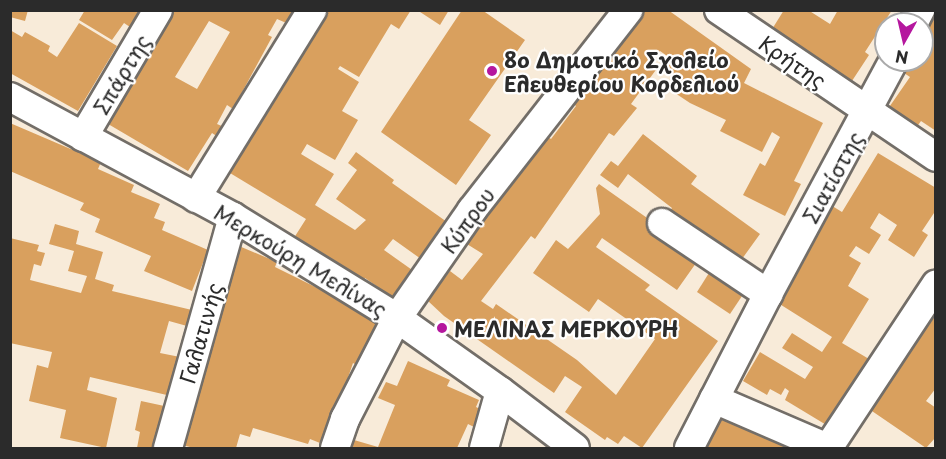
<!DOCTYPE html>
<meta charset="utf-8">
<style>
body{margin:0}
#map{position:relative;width:946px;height:459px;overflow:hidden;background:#f8ebd9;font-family:"Playpen Sans",sans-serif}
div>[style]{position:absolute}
.building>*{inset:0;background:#d9a05e}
.roads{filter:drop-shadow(2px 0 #736e68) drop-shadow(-2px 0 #736e68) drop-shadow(0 2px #736e68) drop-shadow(0 -2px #736e68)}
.minor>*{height:28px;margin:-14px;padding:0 14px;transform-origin:14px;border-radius:14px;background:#fff}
.dots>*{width:16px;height:16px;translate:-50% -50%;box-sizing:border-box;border:3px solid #fff;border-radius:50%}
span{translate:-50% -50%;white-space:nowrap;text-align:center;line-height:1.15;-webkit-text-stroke:4.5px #fff;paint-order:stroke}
.poi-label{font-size:21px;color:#2b2b2b;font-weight:700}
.left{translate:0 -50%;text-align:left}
.street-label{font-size:21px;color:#2b2b2b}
.frame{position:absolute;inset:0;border:12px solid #2b2b2b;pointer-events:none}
.north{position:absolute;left:874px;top:12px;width:60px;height:60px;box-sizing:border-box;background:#fff;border:2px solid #aaa;border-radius:50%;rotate:188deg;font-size:16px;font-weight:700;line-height:24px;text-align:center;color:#2b2b2b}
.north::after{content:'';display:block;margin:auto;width:21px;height:27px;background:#b5179e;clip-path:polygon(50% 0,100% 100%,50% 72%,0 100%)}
</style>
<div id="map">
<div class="building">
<i style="clip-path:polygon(10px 10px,28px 10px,25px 21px,10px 17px)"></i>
<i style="clip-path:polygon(85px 10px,144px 10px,133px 29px,124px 23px,112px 40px,79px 20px)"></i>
<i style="clip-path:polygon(evenodd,171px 10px,299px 10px,291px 25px,277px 19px,268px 35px,272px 37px,233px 109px,227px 105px,217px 124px,224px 127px,218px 137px,212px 133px,188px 171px,103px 121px,171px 10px,209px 21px,230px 32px,197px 89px,175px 77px,209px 21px)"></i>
<i style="clip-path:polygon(327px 10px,411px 10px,399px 29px,391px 24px,359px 77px,340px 66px,338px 69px,359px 82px,342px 111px,358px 120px,335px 160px,307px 144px,301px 154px,334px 174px,315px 205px,355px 230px,366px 220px,336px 199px,357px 170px,348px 163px,356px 152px,394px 180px,392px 183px,447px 222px,421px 259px,393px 239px,384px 250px,415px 272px,395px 299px,365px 278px,363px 281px,335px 262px,332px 266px,292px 241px,306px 219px,225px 170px,287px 78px)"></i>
<i style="clip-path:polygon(417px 10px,449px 10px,440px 25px)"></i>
<i style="clip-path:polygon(462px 10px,482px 10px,525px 40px,469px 120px,491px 135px,456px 185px,381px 132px)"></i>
<i style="clip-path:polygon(643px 10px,668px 10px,751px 69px,744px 83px,823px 123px,794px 181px,801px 184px,785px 216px,743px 195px,760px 163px,765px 166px,780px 137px,772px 132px,762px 152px,720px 131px,726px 120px,690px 103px,675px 93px,681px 84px,665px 71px,673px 60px,660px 51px,652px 63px,658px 67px,631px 104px,637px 108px,614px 136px,609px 133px,535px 239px,531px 236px,481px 301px,493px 309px,496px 304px,577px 360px,616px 395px,655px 339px,598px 299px,589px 312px,533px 273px,556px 240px,568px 249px,600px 214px,596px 188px,599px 184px,701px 256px,677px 290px,602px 238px,596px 247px,650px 285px,645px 290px,718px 341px,642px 448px,624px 436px,618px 444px,607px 437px,605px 440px,565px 412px,582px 387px,565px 376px,554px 393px,444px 316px,427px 300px,450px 271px,462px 280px,483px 254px,462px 241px,542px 133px,551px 139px,576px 106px,573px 103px)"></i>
<i style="clip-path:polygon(784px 10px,808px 10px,830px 24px,838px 10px,892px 10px,865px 52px,869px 55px,850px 84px,769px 34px)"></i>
<i style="clip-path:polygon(936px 16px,936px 131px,921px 121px,911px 135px,883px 116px,910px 77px,898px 69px,905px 60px,922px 60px,922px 35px)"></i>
<i style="clip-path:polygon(79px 23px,117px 46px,78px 111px,10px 73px,10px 30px,22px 37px,25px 32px,50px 46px,48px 51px,57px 57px)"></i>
<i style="clip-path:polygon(10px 123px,101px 162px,98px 169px,134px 185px,131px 192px,160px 204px,154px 218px,165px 222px,162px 230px,208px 250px,192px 291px,144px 271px,151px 256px,95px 232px,100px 219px,80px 210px,84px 203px,10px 171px)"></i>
<i style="clip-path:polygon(643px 134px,697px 176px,691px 184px,760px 234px,734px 270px,665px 218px,672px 208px,628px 174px,618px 188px,600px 175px,611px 161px,618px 166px)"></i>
<i style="clip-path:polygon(878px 153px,936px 188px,936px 210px,922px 231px,928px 235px,914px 257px,888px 240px,897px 225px,879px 213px,870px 228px,881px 235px,869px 254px,856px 246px,849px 256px,861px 263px,848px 286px,869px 299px,842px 343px,869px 359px,828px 426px,785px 400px,789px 391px,785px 388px,781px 395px,770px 389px,767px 395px,743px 381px,760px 352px,805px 379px,813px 367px,782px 348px,792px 333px,822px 352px,832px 337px,778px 303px,805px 260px,798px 256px,829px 204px,842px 212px)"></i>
<i style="clip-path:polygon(55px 224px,79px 231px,76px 244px,103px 252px,95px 279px,114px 285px,112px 291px,192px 310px,187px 326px,169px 321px,160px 353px,180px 357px,171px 396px,90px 377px,87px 390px,117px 398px,106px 448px,60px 438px,66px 410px,29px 401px,37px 365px,48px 368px,52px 352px,10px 343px,10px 238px,39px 245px,37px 251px,45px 253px,41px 266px,34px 264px,30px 280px,81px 293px,87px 276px,68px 271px,74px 251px,49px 244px)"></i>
<i style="clip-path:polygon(239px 246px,277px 262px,275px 267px,382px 320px,360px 367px,353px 363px,325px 445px,310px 439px,308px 444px,253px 428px,250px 437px,240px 434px,236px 448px,194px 448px,178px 444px)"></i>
<i style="clip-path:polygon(714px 265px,748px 287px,730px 314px,697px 292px)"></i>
<i style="clip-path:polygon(936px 315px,936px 388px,926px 401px,936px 408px,936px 437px,926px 448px,869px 409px)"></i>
<i style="clip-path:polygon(408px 361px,450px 380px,447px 386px,479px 400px,476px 407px,490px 414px,482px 431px,468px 424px,457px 448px,352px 448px,354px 440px,378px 447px,395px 405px,378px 398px,386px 382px,397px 386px)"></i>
<i style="clip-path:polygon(141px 401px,169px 407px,155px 448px,137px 448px,140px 432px,135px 430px)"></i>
<i style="clip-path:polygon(723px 414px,783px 443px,793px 448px,706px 448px)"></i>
</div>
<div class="roads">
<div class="minor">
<i style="left:719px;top:10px;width:262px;rotate:34.1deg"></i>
<i style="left:913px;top:24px;width:16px;rotate:-63deg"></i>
<i style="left:10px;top:97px;width:253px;rotate:28.3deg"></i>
<i style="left:233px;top:217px;width:193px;rotate:31.6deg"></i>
<i style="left:397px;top:318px;width:126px;rotate:35.3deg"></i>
<i style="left:500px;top:391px;width:94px;rotate:37.2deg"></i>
<i style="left:83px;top:137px;width:147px;rotate:-59.4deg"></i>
<i style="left:196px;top:198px;width:221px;rotate:-58.3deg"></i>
<i style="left:662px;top:223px;width:128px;rotate:33.8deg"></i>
<i style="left:714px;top:399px;width:124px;rotate:23.3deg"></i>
<i style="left:828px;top:448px;width:196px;rotate:-56.5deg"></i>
<i style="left:168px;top:448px;width:240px;rotate:-74.3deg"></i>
<i style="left:335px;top:448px;width:31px;rotate:-71deg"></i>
<i style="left:345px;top:419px;width:114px;rotate:-62.8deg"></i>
<i style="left:397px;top:318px;width:131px;rotate:-55.2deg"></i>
<i style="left:472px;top:210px;width:254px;rotate:-52deg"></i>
<i style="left:484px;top:448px;width:59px;rotate:-74.3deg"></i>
<i style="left:689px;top:448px;width:173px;rotate:-62.8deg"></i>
<i style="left:768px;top:294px;width:266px;rotate:-61.7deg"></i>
</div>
</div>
<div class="dots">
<i style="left:492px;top:71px;background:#b5179e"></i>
<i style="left:442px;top:328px;background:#b5179e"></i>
</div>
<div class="poi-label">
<span class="left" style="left:504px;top:71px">8ο Δημοτικό Σχολείο<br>Ελευθερίου Κορδελιού</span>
<span class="left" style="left:454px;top:328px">ΜΕΛΙΝΑΣ ΜΕΡΚΟΥΡΗ</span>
</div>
<div class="street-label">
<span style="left:793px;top:61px;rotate:34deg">Κρήτης</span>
<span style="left:121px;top:74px;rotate:-59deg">Σπάρτης</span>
<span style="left:832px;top:177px;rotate:-61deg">Σιατίστης</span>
<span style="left:467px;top:220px;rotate:-54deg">Κύπρου</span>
<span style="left:301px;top:260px;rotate:31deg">Μερκούρη Μελίνας</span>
<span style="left:200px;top:333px;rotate:-74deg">Γαλατινής</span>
</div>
<div class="frame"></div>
<div class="north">N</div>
</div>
